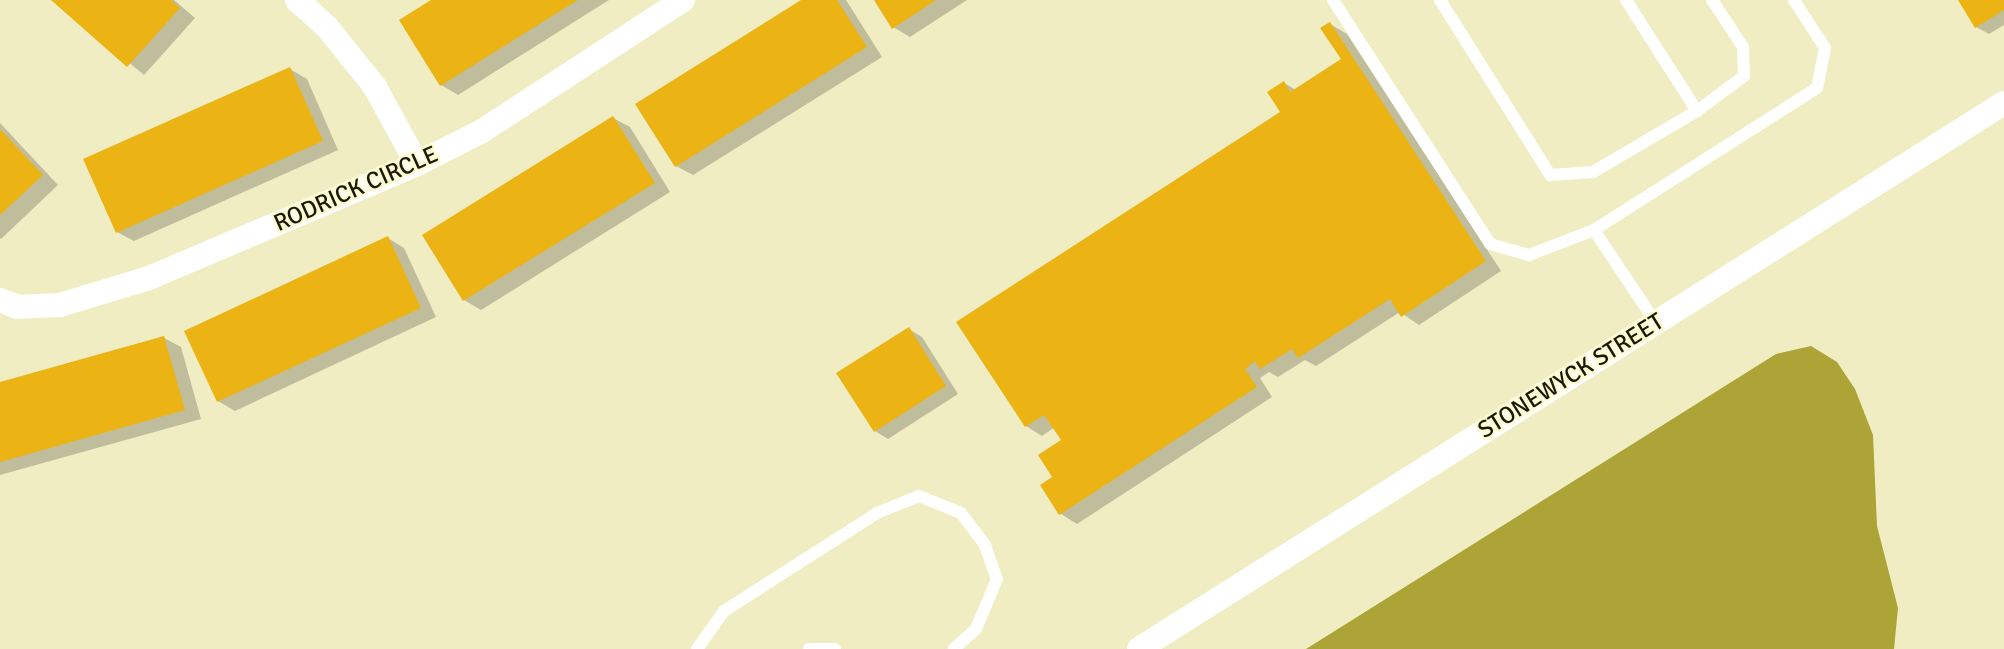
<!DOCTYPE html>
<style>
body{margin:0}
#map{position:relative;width:2004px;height:649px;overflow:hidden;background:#f0edc3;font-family:Signika,sans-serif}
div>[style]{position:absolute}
.water>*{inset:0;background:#aca436}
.shadow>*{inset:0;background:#0003}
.building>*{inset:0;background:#ebb314}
.lane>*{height:12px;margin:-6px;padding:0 6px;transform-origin:6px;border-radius:6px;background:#fff}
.street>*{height:24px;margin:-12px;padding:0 12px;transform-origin:12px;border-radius:12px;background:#fff}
span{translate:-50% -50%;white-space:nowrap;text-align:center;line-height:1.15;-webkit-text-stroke:5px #fdfbd0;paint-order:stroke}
.street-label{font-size:24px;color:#1a1909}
</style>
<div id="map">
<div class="water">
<i style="clip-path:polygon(1811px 346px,1837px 362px,1855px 389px,1873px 435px,1877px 526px,1898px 608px,1894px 649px,1306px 649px,1776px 354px)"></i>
</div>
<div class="shadow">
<i style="clip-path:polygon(54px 0,174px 0,195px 18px,144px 75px)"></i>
<i style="clip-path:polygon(435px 0,609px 0,458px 95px,441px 85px)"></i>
<i style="clip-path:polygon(804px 0,846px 0,882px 57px,693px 175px,676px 166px)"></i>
<i style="clip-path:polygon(876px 0,967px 0,910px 37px,893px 27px)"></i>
<i style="clip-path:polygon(1960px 0,2004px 0,2004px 25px,1989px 34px,1976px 27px)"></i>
<i style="clip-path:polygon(1330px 24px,1347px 34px,1501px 271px,1419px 325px,1400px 312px,1316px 366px,1305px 360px,1278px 377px,1269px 372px,1260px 378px,1272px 397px,1077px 524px,1061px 514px,1042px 486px,1054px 477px,1064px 440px,1055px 427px,1042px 436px,1026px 426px,1282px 112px,1284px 83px,1296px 90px,1343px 60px)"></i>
<i style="clip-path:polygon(290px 69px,307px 79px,338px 150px,134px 241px,117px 232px)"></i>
<i style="clip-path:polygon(613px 118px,630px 127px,670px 192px,481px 310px,464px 300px)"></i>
<i style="clip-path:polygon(0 123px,58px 185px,1px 239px,0 238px)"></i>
<i style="clip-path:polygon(388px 238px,404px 248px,436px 317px,235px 411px,218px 401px)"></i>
<i style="clip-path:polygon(909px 329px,922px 337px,958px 394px,888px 439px,875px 431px)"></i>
<i style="clip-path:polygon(164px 338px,181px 347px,201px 419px,0 475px,0 384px)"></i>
</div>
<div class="building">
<i style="clip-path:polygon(51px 0,171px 0,180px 8px,127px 67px)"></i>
<i style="clip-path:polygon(431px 0,578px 0,440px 86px,399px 20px)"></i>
<i style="clip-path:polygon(801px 0,837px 0,867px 47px,675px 167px,635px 104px)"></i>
<i style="clip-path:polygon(874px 0,936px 0,892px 29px)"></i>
<i style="clip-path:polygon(1958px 0,2004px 0,2004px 10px,1975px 28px)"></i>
<i style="clip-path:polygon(1330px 22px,1486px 261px,1401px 317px,1390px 299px,1298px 358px,1292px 349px,1260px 369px,1255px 361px,1245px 369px,1257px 387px,1059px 515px,1040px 485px,1052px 477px,1038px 455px,1061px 440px,1044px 415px,1025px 427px,956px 322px,1280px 112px,1267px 92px,1284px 81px,1290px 92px,1341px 59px,1320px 28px)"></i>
<i style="clip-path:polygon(290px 67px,323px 141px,116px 233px,83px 159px)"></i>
<i style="clip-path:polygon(613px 116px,655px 183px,463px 301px,422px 235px)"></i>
<i style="clip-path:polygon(0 129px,43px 175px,0 215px)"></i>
<i style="clip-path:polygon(388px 236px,421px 308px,217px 402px,184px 331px)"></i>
<i style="clip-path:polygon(909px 327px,946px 386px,874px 432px,836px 373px)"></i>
<i style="clip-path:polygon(164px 336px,185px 410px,0 462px,0 382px)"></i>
</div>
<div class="lane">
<i style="left:1333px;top:0;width:290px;rotate:57.2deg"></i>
<i style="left:1490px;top:244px;width:41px;rotate:15.8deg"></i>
<i style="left:1529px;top:255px;width:70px;rotate:-21deg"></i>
<i style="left:1594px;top:230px;width:264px;rotate:-32.5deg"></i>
<i style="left:1817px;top:88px;width:41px;rotate:-78.7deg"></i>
<i style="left:1825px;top:48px;width:57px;rotate:-122.9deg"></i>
<i style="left:1440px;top:0;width:207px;rotate:57.8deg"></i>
<i style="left:1550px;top:175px;width:43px;rotate:-4deg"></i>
<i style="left:1593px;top:172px;width:121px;rotate:-30.4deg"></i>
<i style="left:1626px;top:0;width:132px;rotate:57.4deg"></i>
<i style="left:1697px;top:111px;width:59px;rotate:-36.7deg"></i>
<i style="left:1744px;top:76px;width:29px;rotate:-92deg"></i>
<i style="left:1743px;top:47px;width:56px;rotate:-123.4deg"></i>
<i style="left:1594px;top:230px;width:112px;rotate:56.3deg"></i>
<i style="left:697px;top:649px;width:47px;rotate:-54.6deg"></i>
<i style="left:724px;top:611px;width:182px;rotate:-32.6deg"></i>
<i style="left:877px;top:513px;width:45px;rotate:-22deg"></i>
<i style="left:919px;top:496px;width:45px;rotate:22deg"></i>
<i style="left:961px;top:513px;width:40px;rotate:53deg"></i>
<i style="left:985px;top:545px;width:36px;rotate:71deg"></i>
<i style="left:997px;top:579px;width:54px;rotate:112.8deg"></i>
<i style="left:976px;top:629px;width:30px;rotate:138deg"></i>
<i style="left:809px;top:649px;width:26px"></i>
</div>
<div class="street">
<i style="left:297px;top:0;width:40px;rotate:42deg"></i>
<i style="left:327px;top:27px;width:77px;rotate:51.3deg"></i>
<i style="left:375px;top:87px;width:88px;rotate:61.4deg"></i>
<i style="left:0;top:300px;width:18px;rotate:22deg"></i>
<i style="left:17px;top:307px;width:43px;rotate:-2.7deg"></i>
<i style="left:60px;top:305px;width:93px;rotate:-16.9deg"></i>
<i style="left:149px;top:278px;width:291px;rotate:-23deg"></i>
<i style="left:417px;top:164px;width:73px;rotate:-26.9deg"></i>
<i style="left:482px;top:131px;width:240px;rotate:-33.1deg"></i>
<i style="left:1139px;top:649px;width:1023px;rotate:-32.26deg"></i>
</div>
<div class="street-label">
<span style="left:356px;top:189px;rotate:-24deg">RODRICK CIRCLE</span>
<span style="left:1571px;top:376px;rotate:-32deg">STONEWYCK STREET</span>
</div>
</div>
